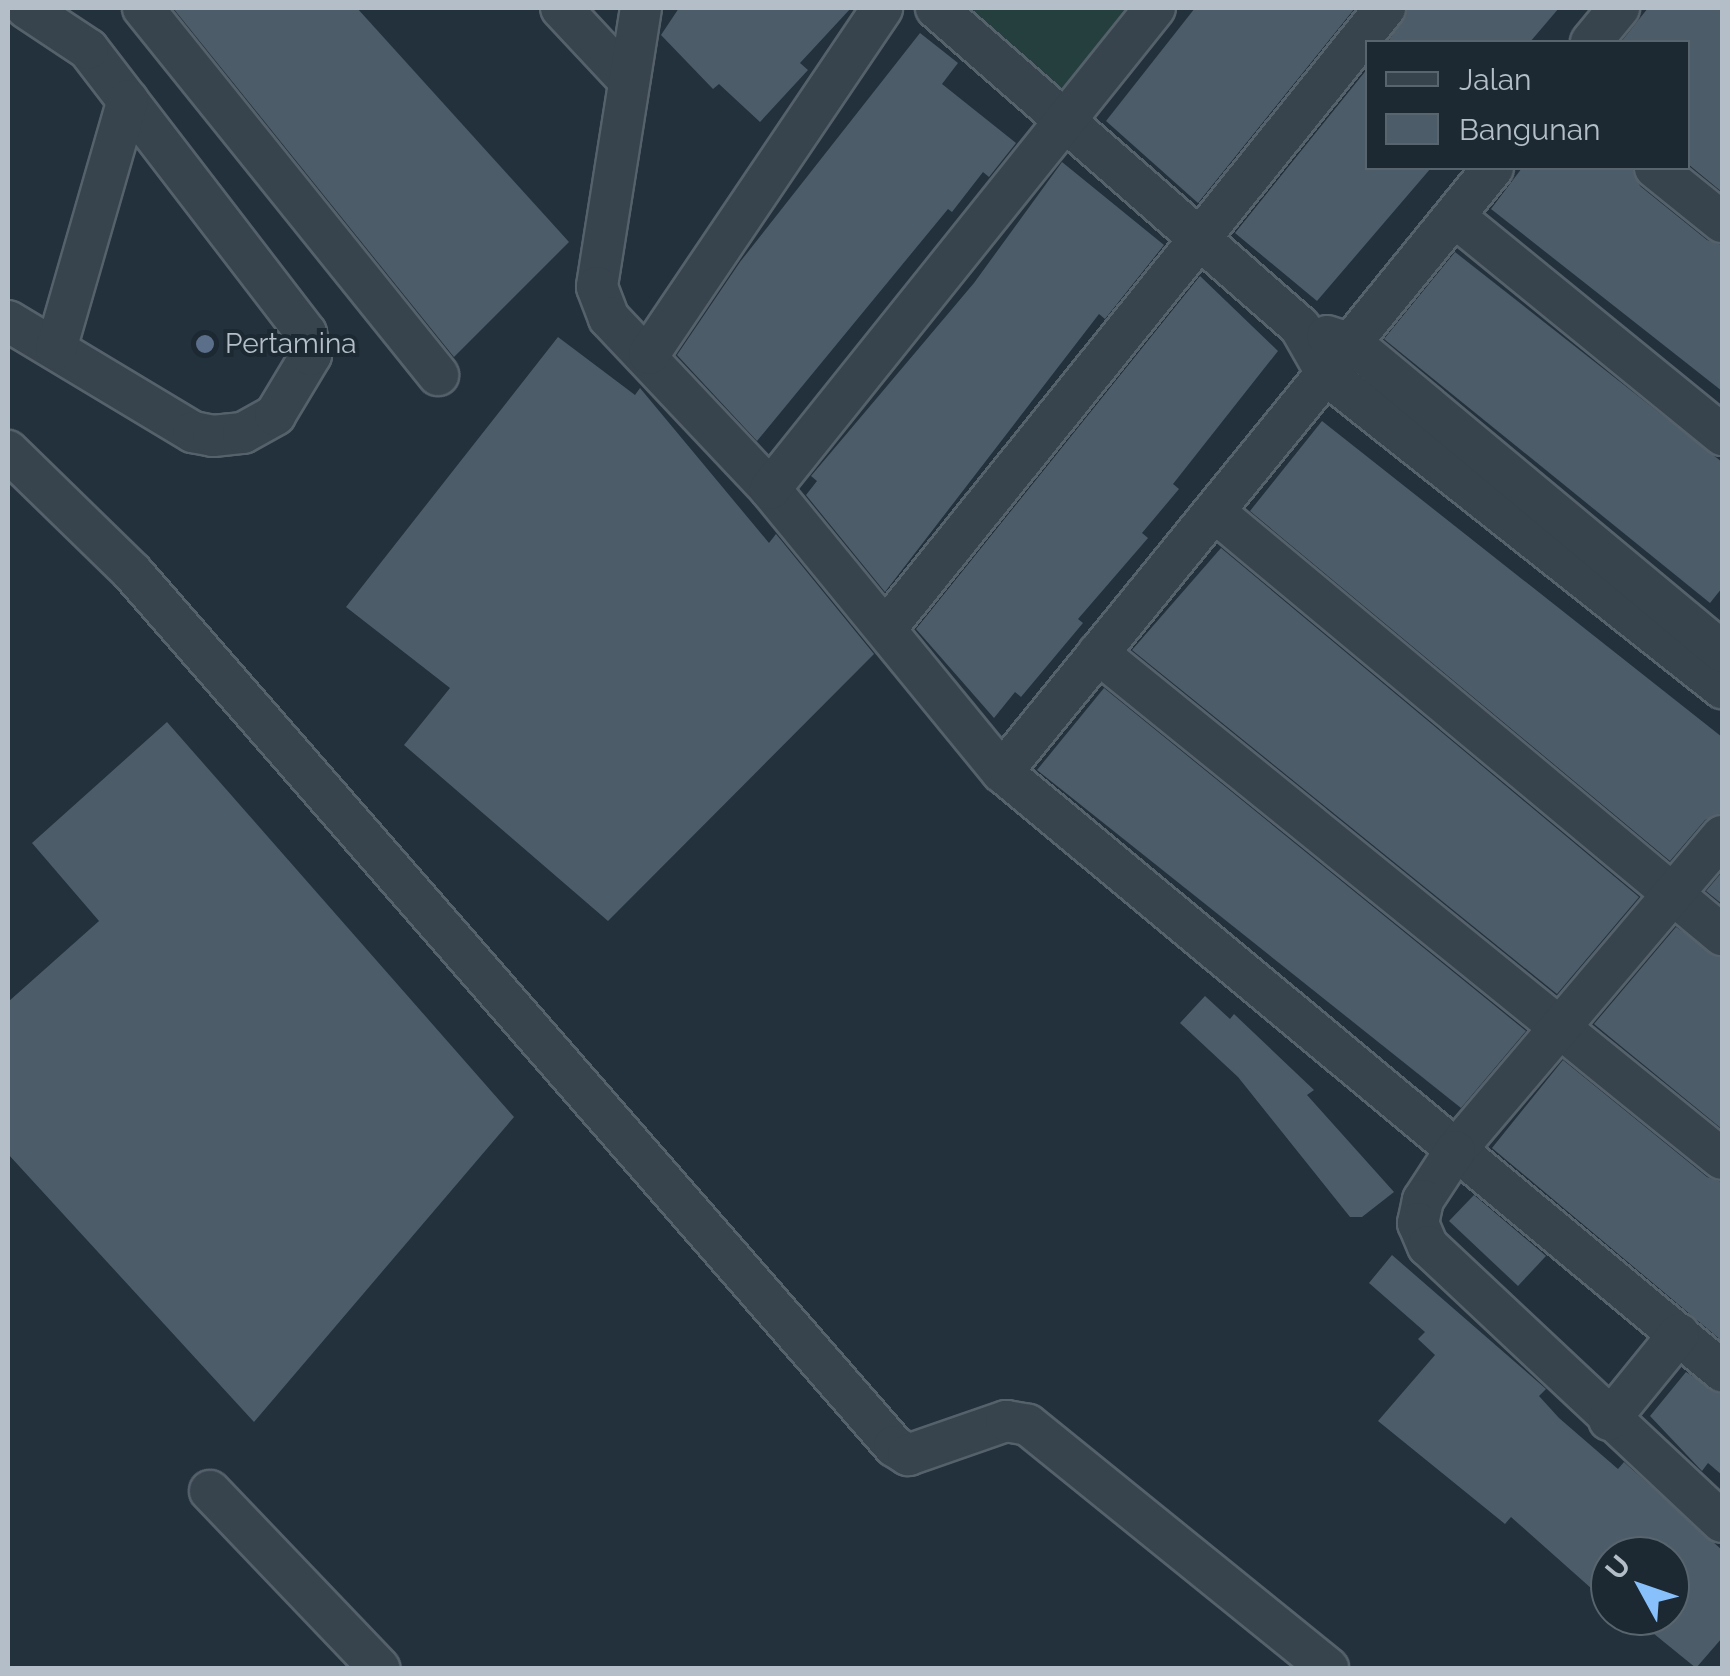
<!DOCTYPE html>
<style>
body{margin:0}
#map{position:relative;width:1730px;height:1676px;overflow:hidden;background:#23313d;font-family:Raleway,sans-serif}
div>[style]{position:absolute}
.green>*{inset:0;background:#253e3e}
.building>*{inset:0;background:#4c5c69}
.roads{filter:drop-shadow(2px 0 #55616b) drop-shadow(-2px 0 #55616b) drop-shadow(0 2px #55616b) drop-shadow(0 -2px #55616b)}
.minor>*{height:40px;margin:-20px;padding:0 20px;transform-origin:20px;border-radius:20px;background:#37434d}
.dots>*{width:28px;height:28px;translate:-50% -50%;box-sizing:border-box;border:5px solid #1c2832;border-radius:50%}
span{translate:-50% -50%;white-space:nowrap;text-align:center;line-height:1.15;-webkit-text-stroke:8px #1c2832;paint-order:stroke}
.poi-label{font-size:28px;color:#b3bec9}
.left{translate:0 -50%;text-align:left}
.frame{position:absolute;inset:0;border:10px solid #b3bec9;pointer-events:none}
.legend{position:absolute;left:1365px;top:40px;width:325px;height:130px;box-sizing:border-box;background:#1c2832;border:2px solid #58646e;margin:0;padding:12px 18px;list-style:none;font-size:30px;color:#b3bec9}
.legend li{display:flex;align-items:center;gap:20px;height:50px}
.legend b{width:50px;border:2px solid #58646e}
.north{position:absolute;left:1590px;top:1536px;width:100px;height:100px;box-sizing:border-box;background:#1c2832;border:2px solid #58646e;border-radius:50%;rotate:310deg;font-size:28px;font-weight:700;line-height:40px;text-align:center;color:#b3bec9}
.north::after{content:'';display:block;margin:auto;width:35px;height:45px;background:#87c0fa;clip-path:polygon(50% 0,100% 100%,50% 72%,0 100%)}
</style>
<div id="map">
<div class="green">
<i style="clip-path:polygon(936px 8px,1155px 8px,1066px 118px)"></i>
</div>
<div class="building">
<i style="clip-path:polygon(173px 8px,357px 8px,569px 242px,454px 357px)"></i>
<i style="clip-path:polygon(679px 8px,851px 8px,800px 63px,808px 70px,760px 122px,719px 84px,713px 89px,661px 35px)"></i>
<i style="clip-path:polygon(1195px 8px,1355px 8px,1198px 203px,1106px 121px)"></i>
<i style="clip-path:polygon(1408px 8px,1559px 8px,1530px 42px,1388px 42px)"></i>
<i style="clip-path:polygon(1648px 8px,1722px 8px,1722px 192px,1688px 164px,1688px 42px,1621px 42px)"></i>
<i style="clip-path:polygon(920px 33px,958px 63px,942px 84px,1016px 143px,989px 177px,983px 172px,952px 212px,948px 209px,757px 441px,677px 355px,740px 262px)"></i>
<i style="clip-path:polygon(1368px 68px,1368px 168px,1431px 168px,1317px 301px,1235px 233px)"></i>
<i style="clip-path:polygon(1062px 162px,1164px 245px,1105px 319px,1099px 314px,885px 592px,806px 495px,817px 481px,811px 476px,974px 283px)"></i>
<i style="clip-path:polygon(1522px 168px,1632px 168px,1640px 186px,1707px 240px,1722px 245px,1722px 391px,1491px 209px)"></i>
<i style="clip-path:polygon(1455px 252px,1722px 462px,1722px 588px,1710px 603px,1384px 339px)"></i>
<i style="clip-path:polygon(1200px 276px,1278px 351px,1173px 484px,1179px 489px,1142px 533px,1148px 538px,1078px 619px,1083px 623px,1021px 697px,1015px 692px,994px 718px,916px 629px)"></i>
<i style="clip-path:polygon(558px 337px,635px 395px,640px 388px,769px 543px,776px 534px,874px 654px,608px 921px,404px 745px,450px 688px,346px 607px)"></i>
<i style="clip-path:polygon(1322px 421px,1722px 737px,1722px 813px,1705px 820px,1670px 861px,1250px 511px)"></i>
<i style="clip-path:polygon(1221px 548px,1639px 897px,1557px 994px,1132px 650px)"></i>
<i style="clip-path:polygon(1104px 688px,1526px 1031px,1461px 1108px,1037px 770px)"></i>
<i style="clip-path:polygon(167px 722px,514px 1117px,254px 1422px,8px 1154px,8px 1002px,99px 921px,32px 843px)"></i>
<i style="clip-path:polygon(1722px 872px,1722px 904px,1706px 891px)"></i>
<i style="clip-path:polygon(1676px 927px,1722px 958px,1722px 1129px,1594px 1024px)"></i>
<i style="clip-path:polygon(1205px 996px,1230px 1019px,1234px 1014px,1314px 1090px,1307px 1095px,1394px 1192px,1362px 1217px,1350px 1217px,1238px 1077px,1180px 1023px)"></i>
<i style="clip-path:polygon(1563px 1060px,1707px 1177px,1722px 1182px,1722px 1341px,1492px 1148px)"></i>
<i style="clip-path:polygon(1474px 1195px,1546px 1256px,1518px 1286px,1449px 1221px)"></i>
<i style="clip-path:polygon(1392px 1255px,1546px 1389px,1539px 1396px,1559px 1418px,1618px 1469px,1624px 1462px,1722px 1550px,1722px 1638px,1696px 1668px,1632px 1616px,1670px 1616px,1670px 1556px,1610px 1556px,1610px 1605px,1511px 1517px,1505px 1524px,1378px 1421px,1435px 1355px,1418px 1339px,1425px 1332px,1369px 1283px)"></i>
<i style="clip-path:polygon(1686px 1372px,1722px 1394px,1722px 1475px,1708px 1463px,1702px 1471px,1650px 1416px)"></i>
</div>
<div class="roads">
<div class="minor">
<i style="left:143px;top:8px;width:471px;rotate:51.2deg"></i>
<i style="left:561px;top:8px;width:100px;rotate:47deg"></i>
<i style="left:641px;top:8px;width:282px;rotate:99deg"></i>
<i style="left:597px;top:287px;width:33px;rotate:69deg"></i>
<i style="left:609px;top:318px;width:235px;rotate:46.7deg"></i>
<i style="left:770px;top:489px;width:366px;rotate:50.7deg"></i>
<i style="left:1002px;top:772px;width:937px;rotate:39.76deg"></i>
<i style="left:936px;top:8px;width:484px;rotate:41.2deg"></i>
<i style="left:1300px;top:327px;width:56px;rotate:60.3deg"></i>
<i style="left:1328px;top:376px;width:503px;rotate:38.37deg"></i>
<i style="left:1591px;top:42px;width:44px;rotate:-50.5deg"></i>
<i style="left:1655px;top:168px;width:86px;rotate:38.9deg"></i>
<i style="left:1455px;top:217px;width:345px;rotate:39.2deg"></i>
<i style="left:8px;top:321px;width:216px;rotate:31deg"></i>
<i style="left:193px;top:432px;width:20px;rotate:11deg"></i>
<i style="left:213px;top:436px;width:30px;rotate:-6deg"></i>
<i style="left:243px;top:433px;width:37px;rotate:-29deg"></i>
<i style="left:275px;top:415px;width:70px;rotate:-59deg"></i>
<i style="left:311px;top:355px;width:23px;rotate:-103deg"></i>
<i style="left:306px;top:333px;width:358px;rotate:-127.5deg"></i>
<i style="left:88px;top:49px;width:74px;rotate:-146.5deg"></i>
<i style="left:1327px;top:336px;width:28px;rotate:18deg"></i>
<i style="left:1354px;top:345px;width:479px;rotate:39.8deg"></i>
<i style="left:56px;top:349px;width:259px;rotate:-73.9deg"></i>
<i style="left:649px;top:354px;width:417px;rotate:-56deg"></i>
<i style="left:8px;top:451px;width:173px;rotate:44.3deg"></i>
<i style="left:132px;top:572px;width:1160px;rotate:48.92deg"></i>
<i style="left:894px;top:1446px;width:17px;rotate:33deg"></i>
<i style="left:908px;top:1455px;width:104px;rotate:-19.1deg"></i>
<i style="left:1006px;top:1421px;width:22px;rotate:10deg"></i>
<i style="left:1028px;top:1425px;width:386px;rotate:39deg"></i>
<i style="left:770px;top:489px;width:616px;rotate:-51.33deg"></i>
<i style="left:1216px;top:513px;width:659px;rotate:39.83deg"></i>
<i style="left:888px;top:626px;width:793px;rotate:-51.19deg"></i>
<i style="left:1098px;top:653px;width:803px;rotate:39.04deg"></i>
<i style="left:1002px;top:772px;width:778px;rotate:-50.89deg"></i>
<i style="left:1722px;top:836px;width:413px;rotate:130.3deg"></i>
<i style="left:1455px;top:1151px;width:59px;rotate:123.1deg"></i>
<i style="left:1423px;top:1200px;width:24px;rotate:102deg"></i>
<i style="left:1418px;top:1223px;width:25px;rotate:67deg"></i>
<i style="left:1428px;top:1246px;width:403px;rotate:43.2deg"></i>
<i style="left:1609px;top:1420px;width:111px;rotate:-50.9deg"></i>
<i style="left:210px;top:1491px;width:245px;rotate:46.3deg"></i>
</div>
</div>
<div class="dots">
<i style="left:205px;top:344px;background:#5c6f8a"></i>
</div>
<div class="poi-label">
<span class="left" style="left:225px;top:344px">Pertamina</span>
</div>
<div class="frame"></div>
<ul class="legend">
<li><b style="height:12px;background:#37434d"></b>Jalan</li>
<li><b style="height:28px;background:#4c5c69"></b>Bangunan</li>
</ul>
<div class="north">U</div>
</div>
